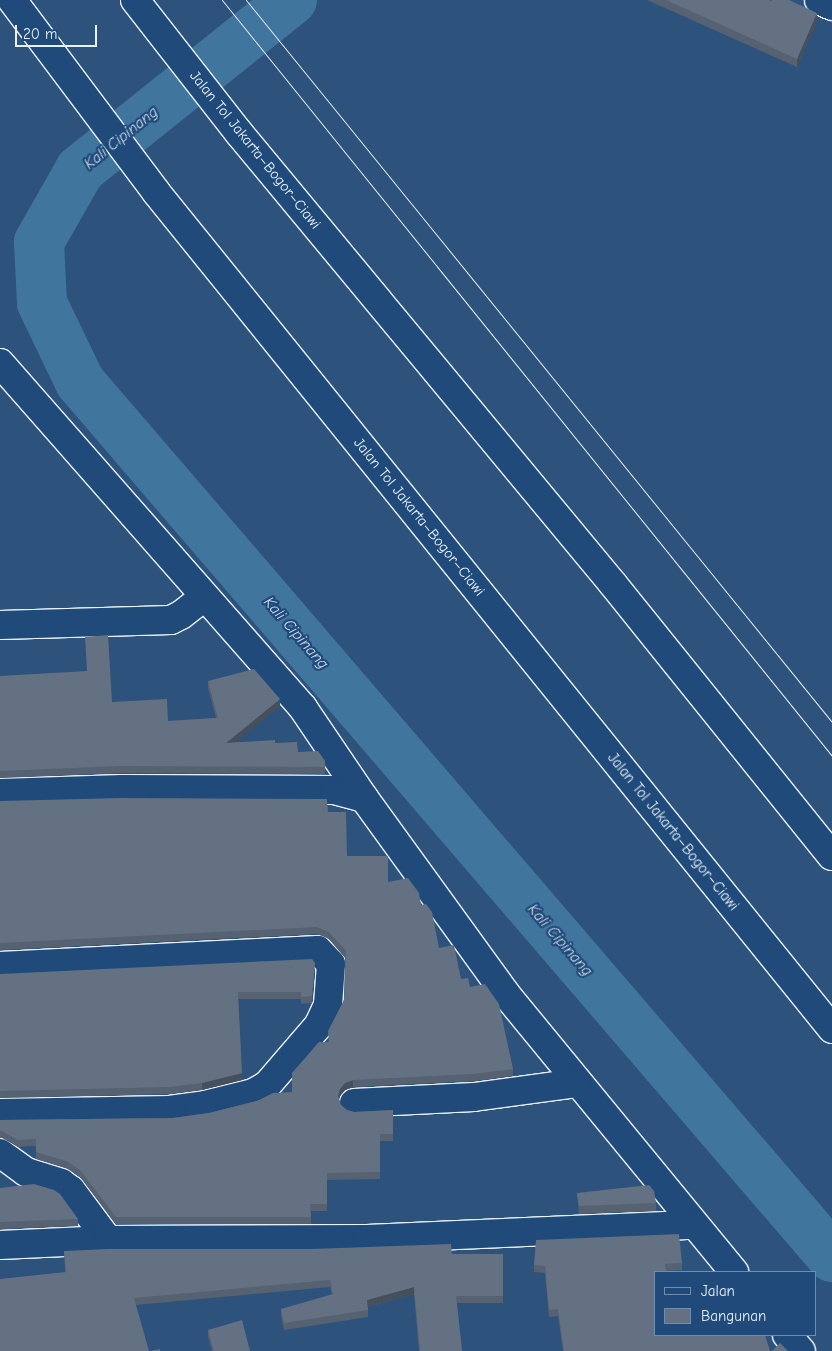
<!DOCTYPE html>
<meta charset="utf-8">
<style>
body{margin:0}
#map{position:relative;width:832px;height:1351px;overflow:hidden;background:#2d527c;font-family:"Comic Neue",sans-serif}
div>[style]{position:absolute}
.river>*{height:50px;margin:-25px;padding:0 25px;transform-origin:25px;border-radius:25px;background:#40759d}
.roads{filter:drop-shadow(1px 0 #e8f1f8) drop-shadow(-1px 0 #e8f1f8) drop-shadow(0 1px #e8f1f8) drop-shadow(0 -1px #e8f1f8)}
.minor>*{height:28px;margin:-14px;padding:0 14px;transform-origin:14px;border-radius:14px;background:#1f4a7a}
.highway>*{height:28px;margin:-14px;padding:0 14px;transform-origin:14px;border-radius:14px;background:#1f4a7a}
.tram>*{height:1px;margin:-0.5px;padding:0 0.5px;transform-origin:0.5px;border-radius:0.5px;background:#e8f1f8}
.wall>*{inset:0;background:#566171}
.shaded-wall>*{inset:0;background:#464f5c}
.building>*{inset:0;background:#647183}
span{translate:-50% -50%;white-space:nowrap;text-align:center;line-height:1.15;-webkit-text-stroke:4.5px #1f4a7a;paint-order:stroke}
.street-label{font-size:15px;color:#e8f1f8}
.water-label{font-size:16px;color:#cfdeea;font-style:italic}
.legend{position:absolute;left:654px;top:1271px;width:162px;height:65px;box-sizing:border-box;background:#1f4a7a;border:1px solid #6f8dac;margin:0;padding:6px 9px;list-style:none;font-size:15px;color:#e8f1f8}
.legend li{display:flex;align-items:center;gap:10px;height:25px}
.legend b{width:25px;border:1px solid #6f8dac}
.scale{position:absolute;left:15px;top:25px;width:82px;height:22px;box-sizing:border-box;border:2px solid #e8f1f8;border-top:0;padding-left:6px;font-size:15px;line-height:18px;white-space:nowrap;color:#e8f1f8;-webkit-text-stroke:4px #1f4a7a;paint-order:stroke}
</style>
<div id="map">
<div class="river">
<i style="left:292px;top:0;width:272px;rotate:141.3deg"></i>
<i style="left:80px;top:170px;width:83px;rotate:119.7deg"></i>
<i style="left:39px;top:242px;width:61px;rotate:87.2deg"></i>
<i style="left:42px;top:303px;width:88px;rotate:64.3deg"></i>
<i style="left:80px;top:382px;width:1154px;rotate:49.32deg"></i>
</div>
<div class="roads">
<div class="minor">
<i style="left:819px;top:0;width:14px;rotate:25deg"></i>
<i style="left:0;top:363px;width:459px;rotate:48.7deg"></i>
<i style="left:303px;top:708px;width:109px;rotate:55.9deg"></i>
<i style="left:364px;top:798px;width:241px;rotate:54.1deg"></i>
<i style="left:505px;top:993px;width:361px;rotate:50.6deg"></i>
<i style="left:0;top:625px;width:171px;rotate:-1.7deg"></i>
<i style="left:171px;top:620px;width:11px;rotate:-27deg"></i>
<i style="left:181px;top:615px;width:29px;rotate:-38deg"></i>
<i style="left:0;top:793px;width:122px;rotate:-1.9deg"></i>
<i style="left:122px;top:789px;width:212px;rotate:0.3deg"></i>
<i style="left:334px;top:790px;width:31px;rotate:15deg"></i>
<i style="left:0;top:966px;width:318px;rotate:-2.9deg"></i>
<i style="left:318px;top:950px;width:19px;rotate:47deg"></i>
<i style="left:331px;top:964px;width:41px;rotate:94.2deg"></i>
<i style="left:328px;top:1005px;width:23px;rotate:115deg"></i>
<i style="left:318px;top:1026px;width:78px;rotate:130.8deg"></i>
<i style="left:267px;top:1085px;width:16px;rotate:150deg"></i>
<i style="left:253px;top:1093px;width:49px;rotate:166deg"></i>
<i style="left:205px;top:1105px;width:34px;rotate:172deg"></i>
<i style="left:171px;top:1110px;width:171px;rotate:179deg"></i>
<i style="left:354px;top:1103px;width:120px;rotate:-2.9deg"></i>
<i style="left:474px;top:1097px;width:105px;rotate:-7.7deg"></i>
<i style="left:0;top:1153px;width:32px;rotate:36deg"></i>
<i style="left:26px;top:1172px;width:37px;rotate:17deg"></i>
<i style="left:61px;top:1183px;width:12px;rotate:35deg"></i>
<i style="left:71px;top:1190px;width:62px;rotate:53.5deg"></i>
<i style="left:0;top:1245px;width:108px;rotate:-2.7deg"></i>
<i style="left:108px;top:1240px;width:259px;rotate:-0.2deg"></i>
<i style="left:367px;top:1239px;width:326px;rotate:-2.5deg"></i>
<i style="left:787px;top:1335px;width:21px;rotate:49deg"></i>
</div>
<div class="highway">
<i style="left:12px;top:0;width:240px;rotate:53.1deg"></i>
<i style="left:156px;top:192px;width:1076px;rotate:51.07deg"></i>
<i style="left:135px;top:0;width:169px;rotate:52deg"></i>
<i style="left:239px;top:133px;width:586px;rotate:50.33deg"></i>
<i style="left:613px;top:584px;width:349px;rotate:51.2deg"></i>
</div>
</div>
<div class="tram">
<i style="left:222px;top:0;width:971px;rotate:51.1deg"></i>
<i style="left:246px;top:0;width:930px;rotate:50.94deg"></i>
</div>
<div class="wall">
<i style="clip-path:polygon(647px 0,769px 0,817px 21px,797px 67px)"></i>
<i style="clip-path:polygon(0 676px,112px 702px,168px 721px,216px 718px,208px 688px,208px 681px,280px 706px,235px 742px,275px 743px,298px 752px,325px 767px,325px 774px,122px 773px,0 778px)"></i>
<i style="clip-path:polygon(0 801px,328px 812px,347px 856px,388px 882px,421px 905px,439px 948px,461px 979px,470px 987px,513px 1069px,513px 1076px,473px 1081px,353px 1087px,345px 1090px,340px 1096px,339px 1099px,341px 1105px,347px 1110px,354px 1112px,393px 1110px,393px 1141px,380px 1141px,380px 1179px,327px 1180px,327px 1211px,311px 1211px,311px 1224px,116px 1224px,80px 1177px,66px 1168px,36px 1159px,36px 1146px,18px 1147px,2px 1138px,0 1138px,0 1120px,173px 1118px,209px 1113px,292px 1092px,328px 1042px,344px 1000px,345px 958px,329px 939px,317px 934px,0 950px)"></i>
<i style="clip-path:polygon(315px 970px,312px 1003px,301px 1004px,301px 999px,238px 999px,242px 1080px,202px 1090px,170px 1094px,0 1098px,0 974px)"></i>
<i style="clip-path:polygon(0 1188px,78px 1219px,78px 1226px,0 1229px)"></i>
<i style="clip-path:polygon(577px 1193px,656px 1203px,656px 1211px,579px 1214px)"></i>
<i style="clip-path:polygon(64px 1251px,452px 1254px,503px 1254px,503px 1303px,457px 1303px,462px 1351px,419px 1351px,414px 1294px,368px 1307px,368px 1317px,284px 1330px,281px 1316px,281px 1309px,332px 1295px,330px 1287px,136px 1305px,65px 1272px)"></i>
<i style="clip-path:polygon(682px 1263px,682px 1270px,666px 1271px,656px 1335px,770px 1351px,563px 1351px,558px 1316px,549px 1317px,545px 1273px,534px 1272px,534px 1265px)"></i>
<i style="clip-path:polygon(208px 1330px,250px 1351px,212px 1351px,208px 1337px)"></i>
</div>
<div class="shaded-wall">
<i style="clip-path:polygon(817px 13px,817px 21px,797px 67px,797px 59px)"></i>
<i style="clip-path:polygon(280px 699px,280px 706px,226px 750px,226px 743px)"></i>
<i style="clip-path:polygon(315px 963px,315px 970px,312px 1003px,312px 996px)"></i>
<i style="clip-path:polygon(242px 1073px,242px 1080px,202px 1090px,202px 1083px)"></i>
<i style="clip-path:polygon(353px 1080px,353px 1087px,345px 1090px,340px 1096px,338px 1103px,338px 1096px,340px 1089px,345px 1083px)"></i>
<i style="clip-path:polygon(414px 1287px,414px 1294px,367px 1307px,367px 1300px)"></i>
</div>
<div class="building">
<i style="clip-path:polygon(666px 0,769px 0,771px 1px,772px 0,789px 0,817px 13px,797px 59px)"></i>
<i style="clip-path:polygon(108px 635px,112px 702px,167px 699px,168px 721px,218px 718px,208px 681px,254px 669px,280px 699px,226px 743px,275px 740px,275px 743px,297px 742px,298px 752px,318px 751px,325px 761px,325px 767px,122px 766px,0 771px,0 676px,87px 671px,85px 637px)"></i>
<i style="clip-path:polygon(122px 798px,327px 799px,328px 812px,346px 812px,347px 856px,388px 856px,388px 882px,408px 878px,419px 893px,421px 905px,426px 904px,432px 912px,439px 948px,454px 945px,461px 979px,468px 978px,470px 987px,485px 984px,499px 1004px,513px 1069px,473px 1074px,353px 1080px,345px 1083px,340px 1089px,338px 1096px,341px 1105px,347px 1110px,354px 1112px,393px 1110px,393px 1134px,380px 1134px,380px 1172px,327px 1173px,327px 1204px,310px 1204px,311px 1217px,116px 1217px,80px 1170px,66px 1161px,36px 1152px,36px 1139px,18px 1140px,2px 1131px,0 1131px,0 1120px,173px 1118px,209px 1113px,257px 1101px,273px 1093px,292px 1092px,292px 1073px,319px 1042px,329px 1042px,328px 1031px,344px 1000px,346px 951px,329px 932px,317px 927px,0 943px,0 801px)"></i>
<i style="clip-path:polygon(312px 959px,315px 963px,312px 996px,301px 997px,301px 992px,238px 992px,242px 1073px,202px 1083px,170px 1087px,0 1091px,0 974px)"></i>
<i style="clip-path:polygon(34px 1184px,54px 1190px,60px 1194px,78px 1219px,0 1222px,0 1188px)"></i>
<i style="clip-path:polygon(649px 1185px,654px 1191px,656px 1203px,579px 1206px,577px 1193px)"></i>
<i style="clip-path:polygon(679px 1234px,682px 1263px,665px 1264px,666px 1272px,656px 1272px,656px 1335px,765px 1335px,770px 1351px,564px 1351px,558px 1309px,549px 1310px,545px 1266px,534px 1265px,536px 1240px)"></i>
<i style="clip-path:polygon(451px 1244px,452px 1254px,503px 1254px,503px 1296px,456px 1296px,462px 1351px,420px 1351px,414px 1287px,367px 1300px,368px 1310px,284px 1323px,281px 1309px,333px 1294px,330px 1280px,134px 1298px,149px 1351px,0 1351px,0 1279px,66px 1272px,64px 1251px,108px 1249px,312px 1249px)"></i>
<i style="clip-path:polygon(242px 1320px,250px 1351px,214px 1351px,208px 1330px)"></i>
<i style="clip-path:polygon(780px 1343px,788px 1351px,772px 1351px)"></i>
<i style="clip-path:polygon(160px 1349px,160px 1351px,150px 1351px)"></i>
</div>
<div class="street-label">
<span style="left:255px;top:150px;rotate:51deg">Jalan Tol Jakarta–Bogor–Ciawi</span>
<span style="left:419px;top:517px;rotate:51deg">Jalan Tol Jakarta–Bogor–Ciawi</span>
<span style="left:673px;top:832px;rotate:51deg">Jalan Tol Jakarta–Bogor–Ciawi</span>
</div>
<div class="water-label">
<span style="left:121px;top:138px;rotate:-39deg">Kali Cipinang</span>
<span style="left:296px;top:633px;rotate:49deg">Kali Cipinang</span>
<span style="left:560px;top:940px;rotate:49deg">Kali Cipinang</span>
</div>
<ul class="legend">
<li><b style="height:6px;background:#1f4a7a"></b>Jalan</li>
<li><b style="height:14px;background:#647183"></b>Bangunan</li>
</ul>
<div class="scale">20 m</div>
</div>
